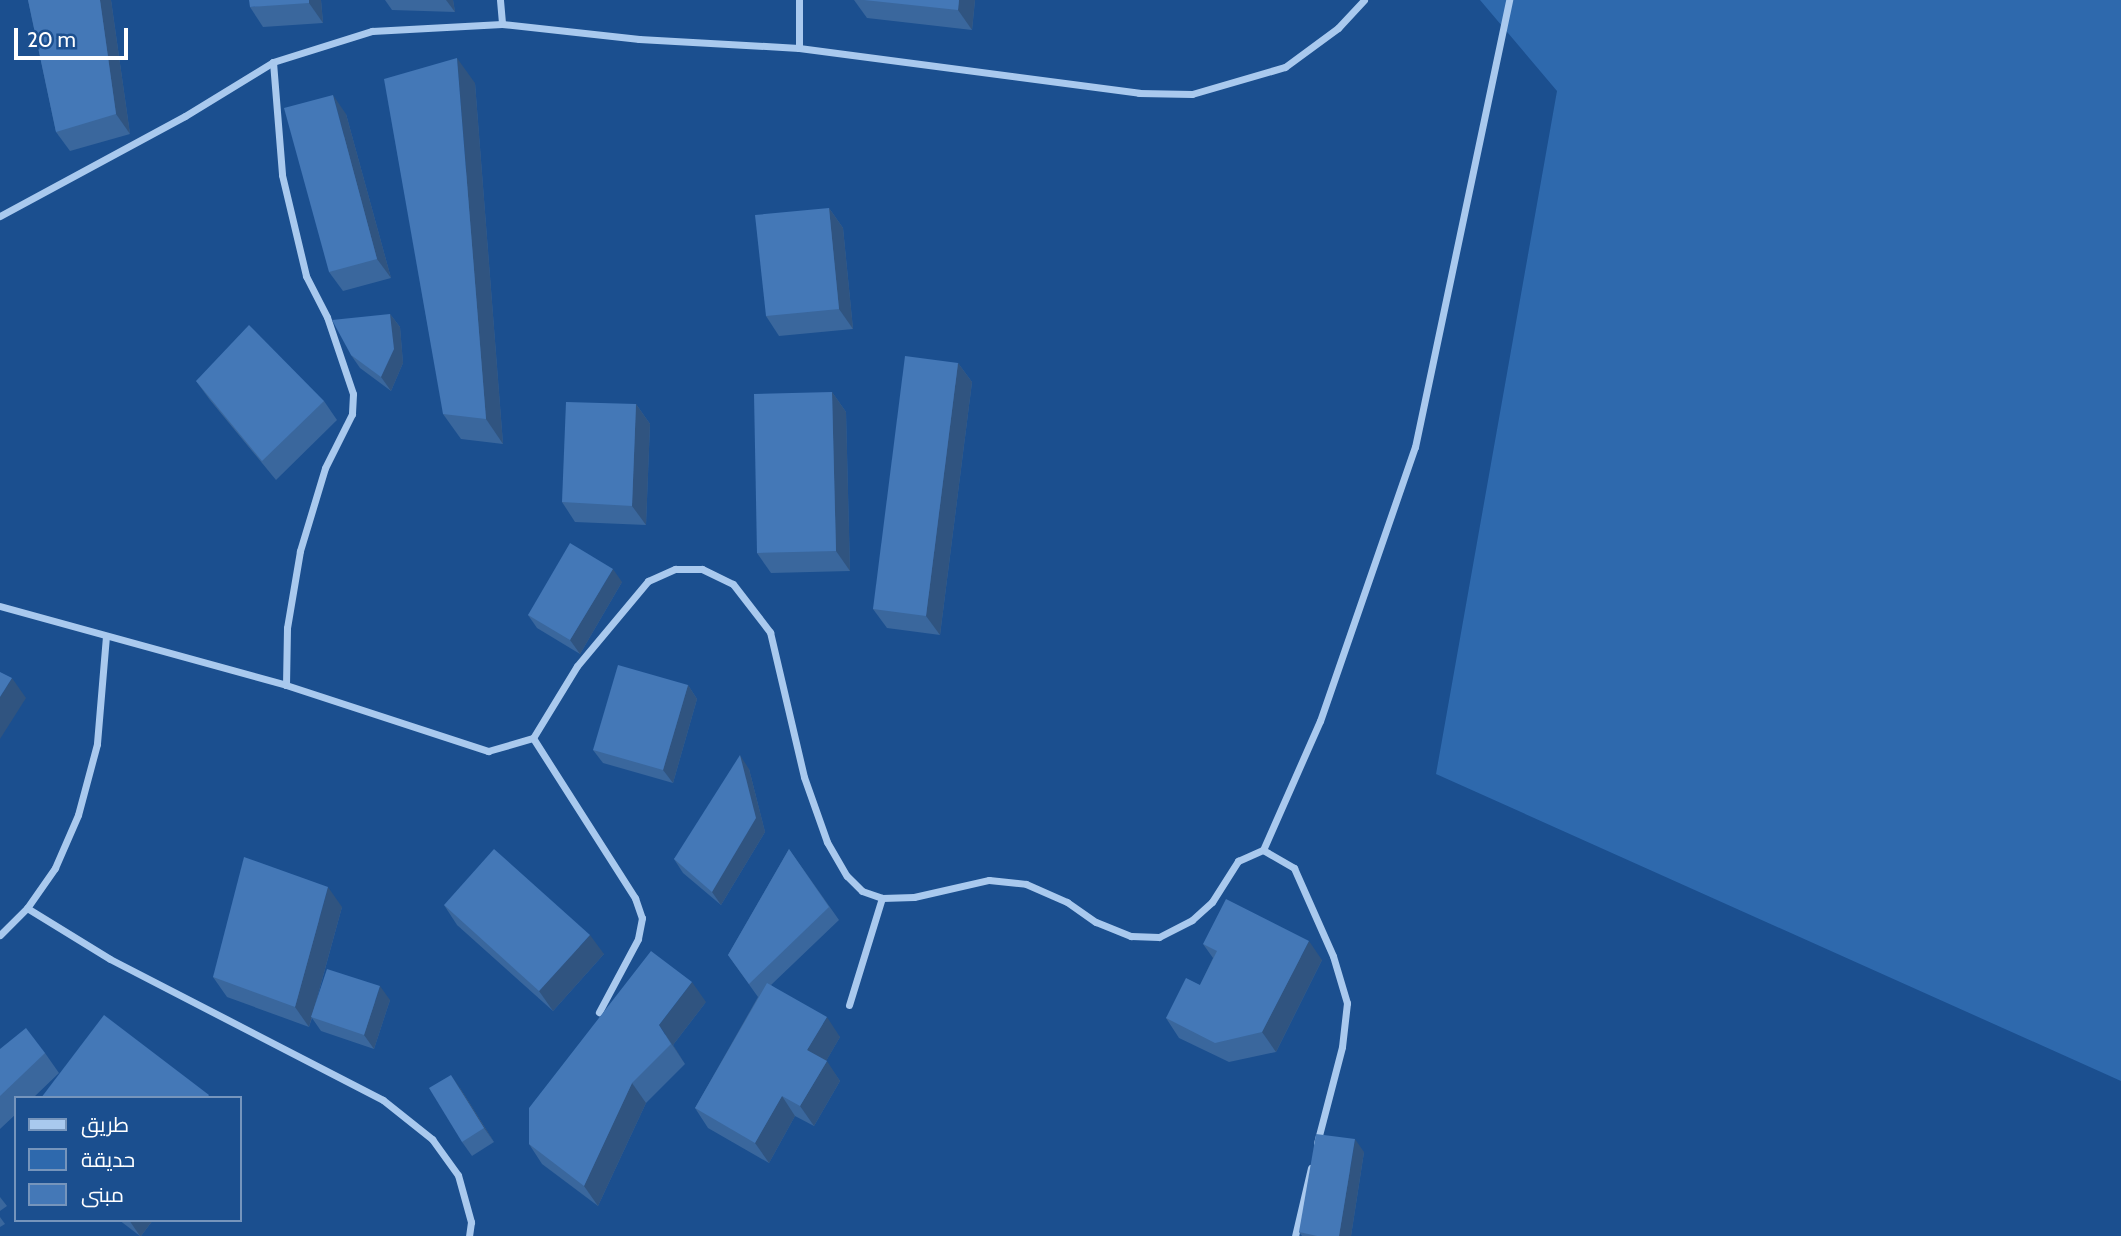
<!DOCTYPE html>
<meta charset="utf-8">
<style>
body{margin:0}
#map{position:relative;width:2121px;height:1236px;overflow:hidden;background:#1b4f8f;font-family:Cabin,Cairo,sans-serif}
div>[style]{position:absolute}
.green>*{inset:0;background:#2e69ad}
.street>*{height:7px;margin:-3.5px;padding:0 3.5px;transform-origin:3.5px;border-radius:3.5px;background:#a9c9ee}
.wall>*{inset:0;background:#3a679d}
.shaded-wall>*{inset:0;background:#305480}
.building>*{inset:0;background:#4478b7}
span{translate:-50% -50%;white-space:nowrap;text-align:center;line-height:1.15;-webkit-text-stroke:7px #1b4f8f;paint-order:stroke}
.legend{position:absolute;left:14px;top:1096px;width:228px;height:126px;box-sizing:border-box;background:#1b4f8f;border:2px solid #7695bc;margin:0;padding:9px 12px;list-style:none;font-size:21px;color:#fff}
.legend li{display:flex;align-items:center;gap:14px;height:35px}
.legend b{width:35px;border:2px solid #7695bc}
.scale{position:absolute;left:14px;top:28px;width:114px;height:32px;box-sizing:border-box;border:4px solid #fff;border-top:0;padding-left:9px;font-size:21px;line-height:24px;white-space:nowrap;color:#fff;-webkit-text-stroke:5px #1b4f8f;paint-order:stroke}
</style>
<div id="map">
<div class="green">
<i style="clip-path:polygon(1480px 0,2121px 0,2121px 1081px,1436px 774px,1557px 91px)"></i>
</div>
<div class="street">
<i style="left:500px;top:0;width:24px;rotate:85deg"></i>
<i style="left:799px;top:0;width:48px;rotate:90deg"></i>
<i style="left:273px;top:62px;width:113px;rotate:85.4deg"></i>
<i style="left:282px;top:175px;width:104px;rotate:76.6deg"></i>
<i style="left:306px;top:276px;width:46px;rotate:62.9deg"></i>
<i style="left:327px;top:317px;width:81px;rotate:71.3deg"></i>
<i style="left:353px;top:394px;width:20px;rotate:93deg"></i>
<i style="left:352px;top:414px;width:60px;rotate:116.6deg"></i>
<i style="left:325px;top:468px;width:87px;rotate:106.8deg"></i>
<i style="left:300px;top:551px;width:78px;rotate:99.6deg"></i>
<i style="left:287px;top:628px;width:57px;rotate:91deg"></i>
<i style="left:0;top:216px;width:210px;rotate:-28.4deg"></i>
<i style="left:185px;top:116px;width:103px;rotate:-31.5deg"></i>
<i style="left:273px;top:62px;width:104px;rotate:-17.4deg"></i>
<i style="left:372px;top:31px;width:130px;rotate:-3.1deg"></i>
<i style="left:502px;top:24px;width:138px;rotate:6.2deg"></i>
<i style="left:639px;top:39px;width:160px;rotate:3.2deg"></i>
<i style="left:799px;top:48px;width:343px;rotate:7.5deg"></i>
<i style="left:1139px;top:93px;width:53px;rotate:1.1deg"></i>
<i style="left:1192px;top:94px;width:97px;rotate:-16.2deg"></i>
<i style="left:1285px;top:67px;width:66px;rotate:-36.3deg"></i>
<i style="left:1338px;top:28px;width:38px;rotate:-47deg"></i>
<i style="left:0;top:606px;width:297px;rotate:15.4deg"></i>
<i style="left:286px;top:685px;width:213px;rotate:18.1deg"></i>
<i style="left:488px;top:751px;width:47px;rotate:-16.1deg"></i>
<i style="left:533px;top:738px;width:84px;rotate:-58.6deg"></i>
<i style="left:577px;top:666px;width:111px;rotate:-50.1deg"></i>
<i style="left:648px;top:581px;width:30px;rotate:-24deg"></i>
<i style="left:675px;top:569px;width:27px"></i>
<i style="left:702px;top:569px;width:34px;rotate:26deg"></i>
<i style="left:733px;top:584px;width:61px;rotate:52.4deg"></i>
<i style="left:770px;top:632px;width:149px;rotate:76.8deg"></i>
<i style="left:804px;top:777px;width:69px;rotate:70.5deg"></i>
<i style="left:827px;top:842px;width:39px;rotate:60deg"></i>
<i style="left:847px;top:876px;width:21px;rotate:45deg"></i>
<i style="left:862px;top:891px;width:21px;rotate:19deg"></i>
<i style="left:882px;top:898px;width:32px;rotate:-2deg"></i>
<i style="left:914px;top:897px;width:77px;rotate:-12.8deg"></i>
<i style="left:989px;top:880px;width:37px;rotate:6deg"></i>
<i style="left:1026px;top:884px;width:45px;rotate:23.7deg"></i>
<i style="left:1067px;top:902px;width:35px;rotate:35deg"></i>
<i style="left:1096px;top:922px;width:38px;rotate:22deg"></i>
<i style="left:1131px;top:936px;width:28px;rotate:2deg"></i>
<i style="left:1159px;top:937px;width:37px;rotate:-27deg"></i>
<i style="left:1192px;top:920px;width:27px;rotate:-42deg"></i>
<i style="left:1212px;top:902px;width:49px;rotate:-57.6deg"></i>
<i style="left:1238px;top:861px;width:27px;rotate:-24deg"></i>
<i style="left:1263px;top:850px;width:141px;rotate:-66.2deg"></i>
<i style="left:1320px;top:721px;width:290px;rotate:-70.9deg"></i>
<i style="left:1415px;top:447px;width:457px;rotate:-78.1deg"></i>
<i style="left:106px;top:636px;width:108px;rotate:94.8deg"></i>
<i style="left:97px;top:744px;width:73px;rotate:105deg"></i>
<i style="left:78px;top:815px;width:58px;rotate:113.5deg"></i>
<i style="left:55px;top:868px;width:49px;rotate:125deg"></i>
<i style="left:27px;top:908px;width:97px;rotate:31.6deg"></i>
<i style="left:110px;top:959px;width:307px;rotate:27.3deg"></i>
<i style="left:383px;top:1100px;width:63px;rotate:38.5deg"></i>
<i style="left:432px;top:1139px;width:44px;rotate:54.2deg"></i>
<i style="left:458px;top:1175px;width:49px;rotate:74.5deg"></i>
<i style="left:471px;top:1222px;width:14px;rotate:98deg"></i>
<i style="left:533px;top:738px;width:190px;rotate:57.5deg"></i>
<i style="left:635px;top:898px;width:21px;rotate:71deg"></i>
<i style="left:642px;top:918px;width:21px;rotate:101deg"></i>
<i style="left:638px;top:939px;width:83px;rotate:118.1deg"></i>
<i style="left:1263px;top:850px;width:36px;rotate:30deg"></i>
<i style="left:1294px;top:868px;width:96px;rotate:66.1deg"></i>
<i style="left:1333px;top:956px;width:49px;rotate:73.4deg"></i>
<i style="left:1347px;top:1003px;width:44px;rotate:96.5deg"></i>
<i style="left:1342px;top:1047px;width:99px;rotate:104.6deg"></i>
<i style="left:0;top:935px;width:38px;rotate:-45deg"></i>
<i style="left:849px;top:1005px;width:112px;rotate:-72.9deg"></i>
<i style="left:1295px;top:1236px;width:70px;rotate:-76.8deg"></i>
</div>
<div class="wall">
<i style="clip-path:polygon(28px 0,111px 0,130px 134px,70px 151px,56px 132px)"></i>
<i style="clip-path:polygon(321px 0,323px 23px,263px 27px,250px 7px)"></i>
<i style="clip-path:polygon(385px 0,453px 0,455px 12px,392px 10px)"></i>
<i style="clip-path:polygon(854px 0,975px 0,972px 30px,867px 18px)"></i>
<i style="clip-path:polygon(475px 83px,503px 444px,461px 439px,443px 414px)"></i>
<i style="clip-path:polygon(346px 114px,391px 278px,343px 291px,329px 272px)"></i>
<i style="clip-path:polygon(829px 208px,843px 228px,853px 329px,779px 336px,766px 316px)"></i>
<i style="clip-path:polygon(390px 314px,400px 327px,403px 363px,391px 391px,360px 368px,351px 355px)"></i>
<i style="clip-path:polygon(958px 363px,972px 382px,940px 635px,887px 628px,873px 609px)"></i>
<i style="clip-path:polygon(196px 381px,324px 401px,337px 420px,276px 480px,210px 400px)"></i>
<i style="clip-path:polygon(832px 392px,846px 412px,850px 571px,771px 573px,757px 553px)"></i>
<i style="clip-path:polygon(636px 404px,650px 424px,646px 525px,575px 522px,562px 502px)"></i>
<i style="clip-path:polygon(622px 582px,580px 654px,537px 628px,528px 615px)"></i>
<i style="clip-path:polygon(688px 685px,697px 699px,673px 783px,603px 763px,593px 750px)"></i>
<i style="clip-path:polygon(749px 769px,765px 832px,721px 905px,683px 873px,674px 859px)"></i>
<i style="clip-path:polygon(789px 849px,839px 920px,771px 985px,840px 1037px,826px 1061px,840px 1081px,814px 1126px,795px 1116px,769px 1163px,708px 1128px,695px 1108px,758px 997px,728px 955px)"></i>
<i style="clip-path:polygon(444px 905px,604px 954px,553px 1011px,457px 925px)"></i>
<i style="clip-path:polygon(342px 907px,315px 1006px,390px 1000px,374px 1049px,321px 1031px,312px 1018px,309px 1027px,227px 997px,213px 977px)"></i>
<i style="clip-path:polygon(1203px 944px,1322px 960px,1276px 1052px,1229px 1062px,1179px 1038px,1166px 1018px,1200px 985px,1213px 958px)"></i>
<i style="clip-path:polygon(706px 1002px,673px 1045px,685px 1064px,646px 1103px,598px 1206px,542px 1164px,529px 1144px)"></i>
<i style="clip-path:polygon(0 1049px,45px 1053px,59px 1073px,33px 1098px,16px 1098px,16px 1114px,0 1129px)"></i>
<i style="clip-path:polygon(460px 1088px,494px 1142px,472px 1156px,462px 1142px)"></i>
<i style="clip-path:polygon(1364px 1152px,1351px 1236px,1302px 1236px,1299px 1232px)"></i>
<i style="clip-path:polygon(0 1197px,7px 1206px,0 1211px)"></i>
<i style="clip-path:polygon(0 1217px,5px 1224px,0 1227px)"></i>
<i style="clip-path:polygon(119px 1220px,153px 1220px,141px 1236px,140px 1236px)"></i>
</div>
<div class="shaded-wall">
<i style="clip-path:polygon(100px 0,111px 0,130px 134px,116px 114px)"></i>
<i style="clip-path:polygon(309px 0,321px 0,323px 23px,309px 3px)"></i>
<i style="clip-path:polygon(446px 0,453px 0,455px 12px)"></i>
<i style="clip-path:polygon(959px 0,975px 0,972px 30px,958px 10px)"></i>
<i style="clip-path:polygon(457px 58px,475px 83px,503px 444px,486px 419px)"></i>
<i style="clip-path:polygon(333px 95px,346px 114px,391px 278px,377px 259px)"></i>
<i style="clip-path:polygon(829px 208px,843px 228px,853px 329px,839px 309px)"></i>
<i style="clip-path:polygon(390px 314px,400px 327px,403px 363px,391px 391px,381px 377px)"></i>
<i style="clip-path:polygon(958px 363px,972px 382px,940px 635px,926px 616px)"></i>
<i style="clip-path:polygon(832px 392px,846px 412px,850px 571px,836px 551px)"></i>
<i style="clip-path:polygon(636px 404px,650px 424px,646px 525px,632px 506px)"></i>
<i style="clip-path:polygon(613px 569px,622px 582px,580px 654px,570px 640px)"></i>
<i style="clip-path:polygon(12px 678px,26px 698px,0 739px,0 697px)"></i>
<i style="clip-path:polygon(688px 685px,697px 699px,673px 783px,663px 770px)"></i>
<i style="clip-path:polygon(740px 755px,749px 769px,765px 832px,721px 905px,712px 892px)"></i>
<i style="clip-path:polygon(328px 887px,342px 907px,309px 1027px,295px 1007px)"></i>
<i style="clip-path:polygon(590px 935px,604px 954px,553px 1011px,539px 991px)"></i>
<i style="clip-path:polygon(1309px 941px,1322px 960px,1276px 1052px,1262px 1032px)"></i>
<i style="clip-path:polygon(692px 982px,706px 1002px,673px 1045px,685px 1064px,659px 1025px)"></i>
<i style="clip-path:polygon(380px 986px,390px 1000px,374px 1049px,364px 1035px)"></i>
<i style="clip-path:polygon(827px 1017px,840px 1037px,821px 1070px,807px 1050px)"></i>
<i style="clip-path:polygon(827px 1061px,840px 1081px,814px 1126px,800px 1106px)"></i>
<i style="clip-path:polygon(451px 1075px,460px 1088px,494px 1142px,484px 1128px)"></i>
<i style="clip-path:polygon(632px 1083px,646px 1103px,598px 1206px,584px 1186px)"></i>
<i style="clip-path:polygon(782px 1096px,795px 1116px,769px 1163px,755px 1143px)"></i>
<i style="clip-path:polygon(1355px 1139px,1364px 1152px,1351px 1236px,1339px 1236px)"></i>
<i style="clip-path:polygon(129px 1220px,153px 1220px,141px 1236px,140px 1236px)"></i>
</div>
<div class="building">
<i style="clip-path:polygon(28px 0,100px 0,116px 114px,56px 132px)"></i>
<i style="clip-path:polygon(249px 0,309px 0,309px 3px,250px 7px)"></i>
<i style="clip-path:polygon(864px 0,959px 0,958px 10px)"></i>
<i style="clip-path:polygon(457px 58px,486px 419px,443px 414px,384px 79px)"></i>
<i style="clip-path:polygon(333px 95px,377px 259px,329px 272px,284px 108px)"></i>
<i style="clip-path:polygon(829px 208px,839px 309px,766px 316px,755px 215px)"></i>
<i style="clip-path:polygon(390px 314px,394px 349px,381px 377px,351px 355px,332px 320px)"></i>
<i style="clip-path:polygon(249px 325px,324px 401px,262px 461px,196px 381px)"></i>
<i style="clip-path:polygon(905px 356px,958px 363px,926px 616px,873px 609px)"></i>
<i style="clip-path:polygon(832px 392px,836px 551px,757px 553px,754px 394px)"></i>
<i style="clip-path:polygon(566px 402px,636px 404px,632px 506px,562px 502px)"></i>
<i style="clip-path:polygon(570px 543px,613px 569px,570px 640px,528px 615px)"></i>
<i style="clip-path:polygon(618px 665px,688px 685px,663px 770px,593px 750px)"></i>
<i style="clip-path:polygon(0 672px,12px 678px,0 697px)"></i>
<i style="clip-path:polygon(740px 755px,756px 818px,712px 892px,674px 859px)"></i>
<i style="clip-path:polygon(494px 849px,590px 935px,539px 991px,444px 905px)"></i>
<i style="clip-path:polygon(789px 849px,829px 907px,749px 984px,728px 955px)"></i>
<i style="clip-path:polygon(244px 857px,328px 887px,295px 1007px,213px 977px)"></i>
<i style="clip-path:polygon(1226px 899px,1309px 941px,1262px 1032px,1215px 1043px,1166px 1018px,1186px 978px,1200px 985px,1217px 951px,1203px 944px)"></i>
<i style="clip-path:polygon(651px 951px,692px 982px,659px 1025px,671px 1044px,632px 1083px,584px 1186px,529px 1144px,529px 1108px)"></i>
<i style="clip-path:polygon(327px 969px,380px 986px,364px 1035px,311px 1017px)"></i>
<i style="clip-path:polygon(767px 983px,827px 1017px,807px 1050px,827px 1061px,800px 1106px,782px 1096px,755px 1143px,695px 1108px)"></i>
<i style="clip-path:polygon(104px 1015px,209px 1095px,207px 1098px,41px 1098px)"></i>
<i style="clip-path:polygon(26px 1028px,45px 1053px,0 1096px,0 1049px)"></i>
<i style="clip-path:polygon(451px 1075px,484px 1128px,462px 1142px,429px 1088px)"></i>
<i style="clip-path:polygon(1316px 1134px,1355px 1139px,1339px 1236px,1317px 1236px,1299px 1232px)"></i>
</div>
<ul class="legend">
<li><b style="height:9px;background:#a9c9ee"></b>طريق</li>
<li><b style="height:19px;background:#2e69ad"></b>حديقة</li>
<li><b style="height:19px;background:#4478b7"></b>مبنى</li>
</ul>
<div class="scale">20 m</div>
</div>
